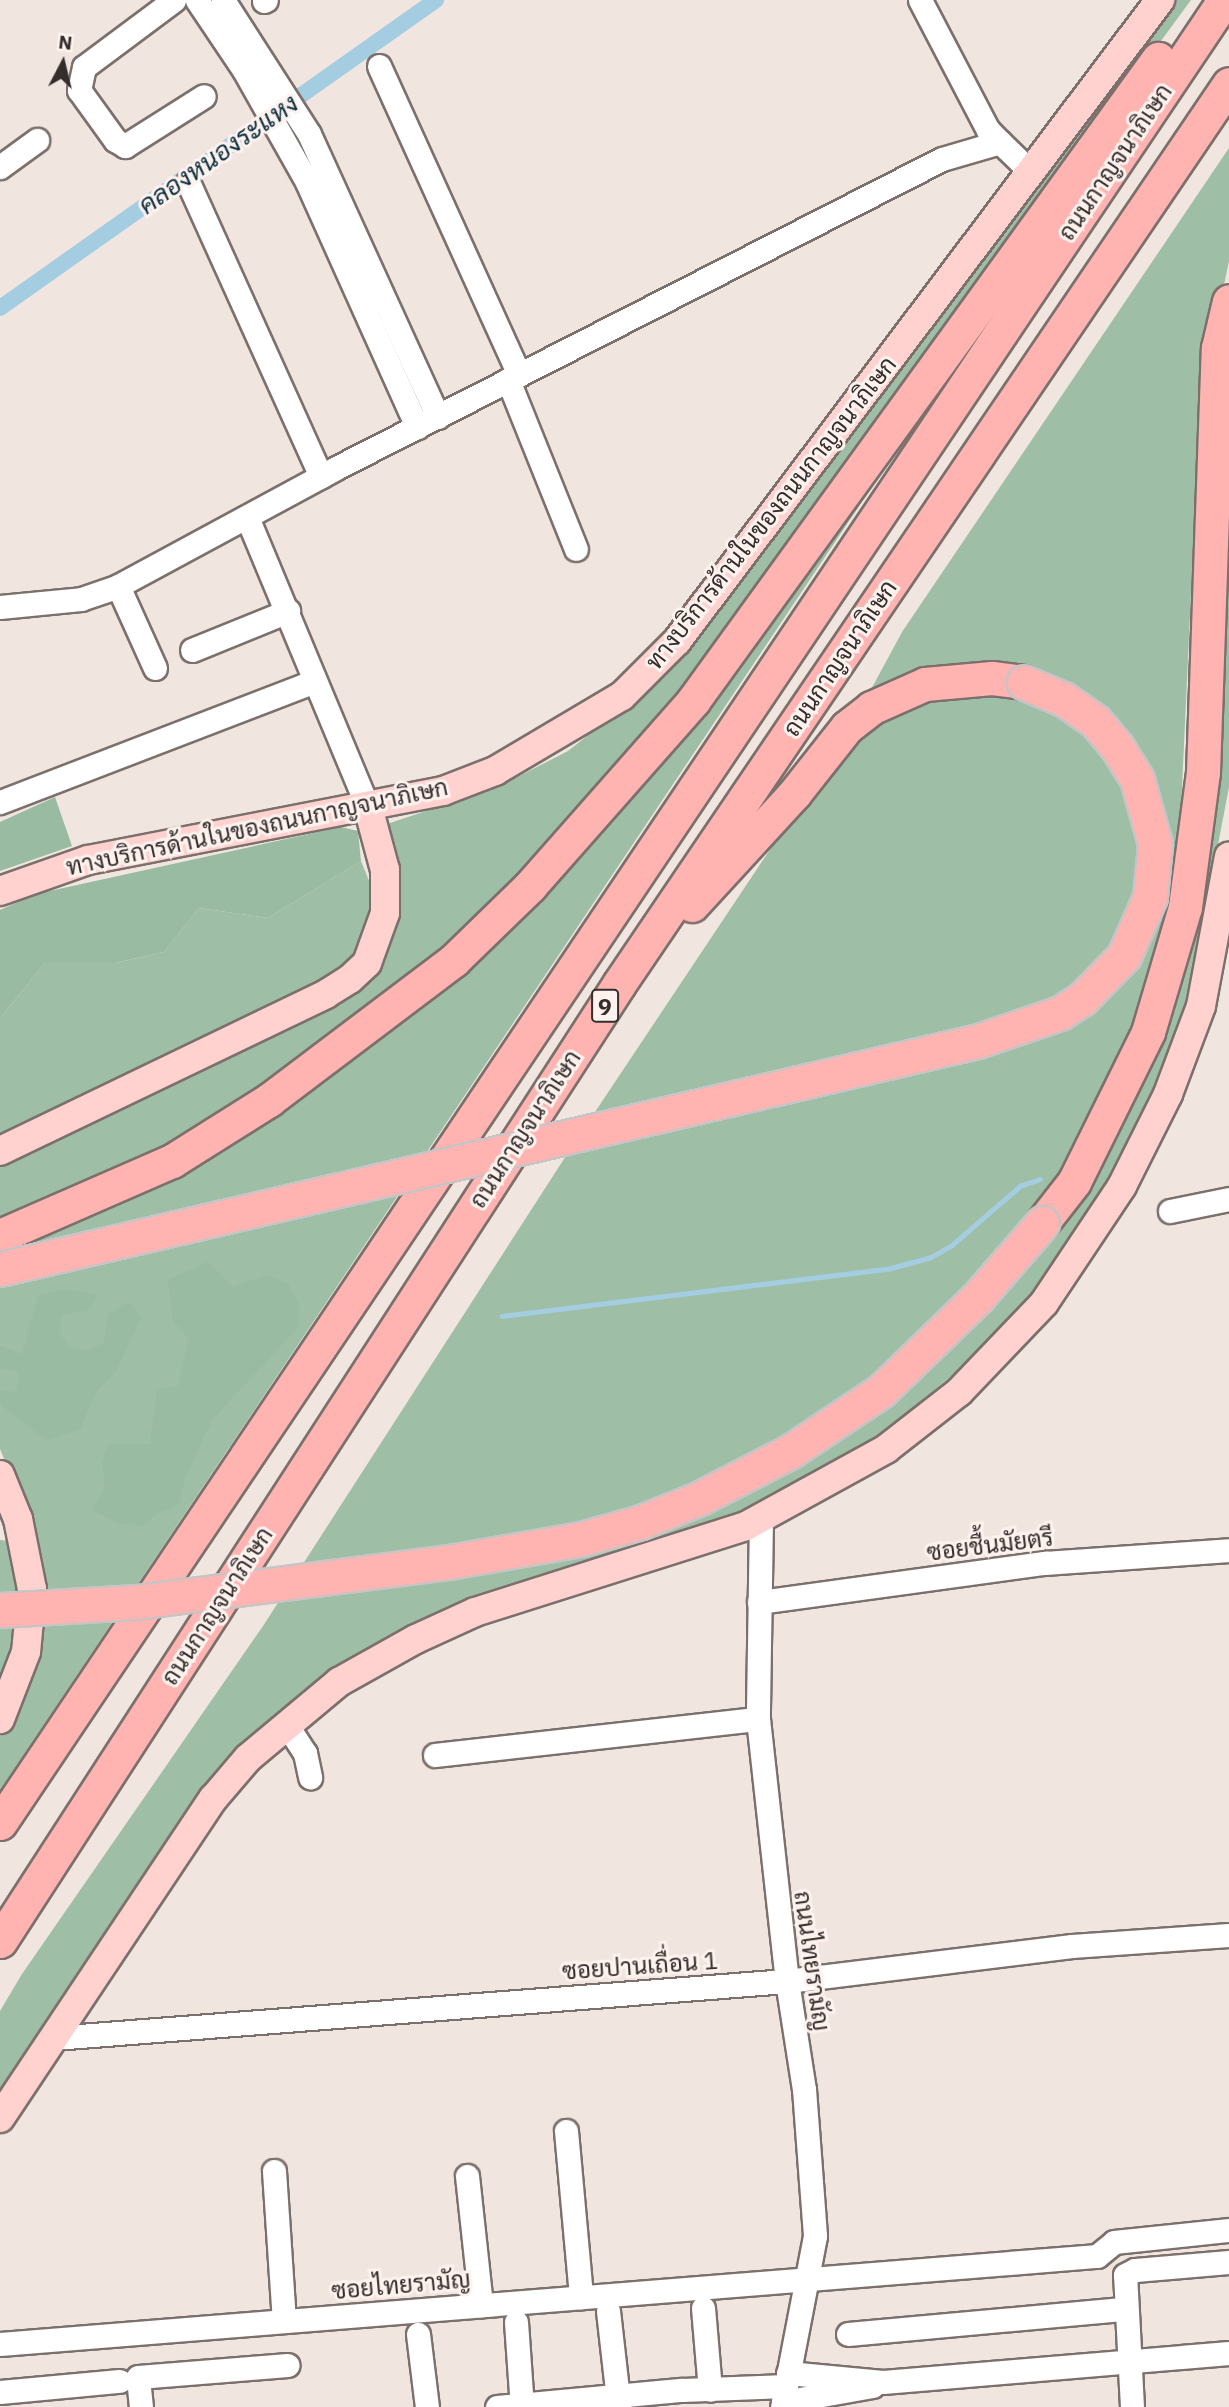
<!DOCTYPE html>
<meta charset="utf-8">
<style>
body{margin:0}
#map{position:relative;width:1229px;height:2407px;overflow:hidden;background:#f1e5e0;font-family:"IBM Plex Sans",Sarabun,sans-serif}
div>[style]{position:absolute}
.green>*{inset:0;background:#9ebea5}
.forest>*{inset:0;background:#98bba1}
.stream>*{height:4.5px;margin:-2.25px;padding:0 2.25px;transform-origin:2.25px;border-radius:2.25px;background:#a5cde2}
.canal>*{height:16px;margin:-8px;padding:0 8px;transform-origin:8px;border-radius:8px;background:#a5cde2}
.roads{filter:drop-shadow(2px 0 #7b706c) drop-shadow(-2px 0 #7b706c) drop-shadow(0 2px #7b706c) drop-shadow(0 -2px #7b706c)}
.minor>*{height:23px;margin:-11.5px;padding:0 11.5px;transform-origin:11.5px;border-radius:11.5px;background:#fff}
.major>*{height:28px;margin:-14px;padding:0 14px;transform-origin:14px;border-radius:14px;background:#ffd2d0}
.highway>*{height:33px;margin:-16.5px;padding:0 16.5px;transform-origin:16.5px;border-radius:16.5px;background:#ffb4b1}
.bridges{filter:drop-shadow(2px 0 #c6c4c4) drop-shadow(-2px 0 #c6c4c4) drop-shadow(0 2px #c6c4c4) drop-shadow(0 -2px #c6c4c4)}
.highway-bridge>*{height:33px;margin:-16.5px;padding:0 16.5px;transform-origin:16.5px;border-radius:16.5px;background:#ffb4b1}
span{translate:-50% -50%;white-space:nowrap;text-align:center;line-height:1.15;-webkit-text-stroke:6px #fef2ee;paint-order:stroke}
.shield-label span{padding:2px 5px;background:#fef2ee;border:2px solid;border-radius:5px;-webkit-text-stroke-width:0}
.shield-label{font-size:23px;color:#332e2c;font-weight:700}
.street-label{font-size:24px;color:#332e2c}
.water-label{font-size:26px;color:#0e3242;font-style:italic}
.north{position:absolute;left:28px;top:28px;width:70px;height:70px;-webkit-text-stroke:5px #fef2ee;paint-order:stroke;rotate:7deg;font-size:19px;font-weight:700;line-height:28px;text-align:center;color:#332e2c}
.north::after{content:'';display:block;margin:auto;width:24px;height:32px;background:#332e2c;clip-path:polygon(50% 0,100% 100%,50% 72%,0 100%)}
</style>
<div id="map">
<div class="green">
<i style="clip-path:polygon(1172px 0,1191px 0,926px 362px,914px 424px,0 1790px,0 1737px,21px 1692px,16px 1488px,0 1449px,0 1160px,373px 971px,389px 947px,393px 929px,384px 832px,390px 823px,498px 787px,568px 751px,663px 676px,734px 588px)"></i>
<i style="clip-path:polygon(1229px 148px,1229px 261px,1200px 399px,1180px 831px,1160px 938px,1134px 1026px,1097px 1112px,1062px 1173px,1029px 1214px,1052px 1230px,1105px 1146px,1171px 988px,1192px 903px,1211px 716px,1223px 377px,1229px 347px,1229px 787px,1192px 981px,1178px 1026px,1151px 1101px,1091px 1210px,1041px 1286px,972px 1358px,899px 1421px,812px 1476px,744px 1512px,519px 1582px,399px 1630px,335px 1666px,273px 1716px,224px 1763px,165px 1843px,0 2099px,0 2011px,22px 1974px,263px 1626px,573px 1145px,827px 764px,865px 725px,934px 689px,1004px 686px,1023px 690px,1035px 679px,1020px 672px,984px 668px,944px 673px,903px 680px,861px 708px,902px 632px)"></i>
<i style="clip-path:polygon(361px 861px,374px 893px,365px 950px,340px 976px,0 1134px,0 1018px,45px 963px,115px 963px,164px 952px,199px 908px,268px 918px)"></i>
<i style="clip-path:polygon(0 1540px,16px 1542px,23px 1578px,19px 1628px,0 1689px)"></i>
</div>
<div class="forest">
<i style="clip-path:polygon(55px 797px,72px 846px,0 871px,0 822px)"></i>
<i style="clip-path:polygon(341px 827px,358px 831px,361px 861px,268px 918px,199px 908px,164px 952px,115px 963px,45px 963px,0 1018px,0 910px,36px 894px)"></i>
<i style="clip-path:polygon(208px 1262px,233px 1287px,268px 1275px,288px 1284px,299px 1304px,298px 1327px,212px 1420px,185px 1478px,179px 1504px,158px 1513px,142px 1526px,115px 1522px,93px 1510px,105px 1485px,102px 1462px,108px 1444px,150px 1444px,157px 1390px,178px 1386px,189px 1339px,173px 1321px,168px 1280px)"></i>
<i style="clip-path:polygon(67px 1290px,97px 1294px,90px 1310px,61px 1315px,60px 1334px,70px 1348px,88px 1350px,104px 1343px,108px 1314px,129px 1302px,141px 1318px,116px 1371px,97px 1390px,80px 1429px,46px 1440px,1px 1405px,0 1390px,16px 1392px,19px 1372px,0 1368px,0 1346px,22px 1354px,39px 1294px)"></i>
</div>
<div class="stream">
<i style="left:502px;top:1316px;width:392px;rotate:-7deg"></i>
<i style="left:891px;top:1268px;width:39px;rotate:-15deg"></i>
<i style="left:929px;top:1258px;width:26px;rotate:-29deg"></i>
<i style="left:952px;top:1245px;width:90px;rotate:-40.9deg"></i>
<i style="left:1020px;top:1186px;width:21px;rotate:-19deg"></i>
</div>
<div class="canal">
<i style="left:0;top:308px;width:534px;rotate:-35.24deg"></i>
</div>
<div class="roads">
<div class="minor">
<i style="left:174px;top:0;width:112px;rotate:143.3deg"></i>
<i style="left:84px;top:67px;width:24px;rotate:102deg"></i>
<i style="left:79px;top:90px;width:62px;rotate:54.2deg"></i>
<i style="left:115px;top:140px;width:12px;rotate:31deg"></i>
<i style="left:125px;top:146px;width:93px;rotate:-32.3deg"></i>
<i style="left:197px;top:0;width:84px;rotate:56.1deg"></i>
<i style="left:244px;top:70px;width:129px;rotate:60.6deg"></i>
<i style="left:307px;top:182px;width:269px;rotate:65.8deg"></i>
<i style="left:223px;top:0;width:159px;rotate:57.3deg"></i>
<i style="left:309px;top:134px;width:311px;rotate:65.5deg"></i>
<i style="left:920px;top:0;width:147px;rotate:62.4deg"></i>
<i style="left:988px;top:130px;width:17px;rotate:45deg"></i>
<i style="left:264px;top:1px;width:2px;rotate:-27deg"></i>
<i style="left:379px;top:66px;width:338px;rotate:65.6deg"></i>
<i style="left:0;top:167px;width:46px;rotate:-36.1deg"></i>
<i style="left:188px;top:182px;width:323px;rotate:65.7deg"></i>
<i style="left:508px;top:380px;width:182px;rotate:68.1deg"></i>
<i style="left:247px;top:517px;width:314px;rotate:67.4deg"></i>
<i style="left:118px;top:586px;width:90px;rotate:65.7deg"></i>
<i style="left:0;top:607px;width:81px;rotate:-5.6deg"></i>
<i style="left:81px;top:599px;width:39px;rotate:-19deg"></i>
<i style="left:118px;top:586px;width:248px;rotate:-28.4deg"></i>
<i style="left:336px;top:468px;width:680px;rotate:-27.02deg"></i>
<i style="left:942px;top:159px;width:60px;rotate:-16.3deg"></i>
<i style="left:1000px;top:142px;width:43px;rotate:44.1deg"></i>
<i style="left:192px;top:650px;width:104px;rotate:-22.1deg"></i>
<i style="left:0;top:802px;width:337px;rotate:-21deg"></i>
<i style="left:1170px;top:1211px;width:60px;rotate:-11.5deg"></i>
<i style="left:761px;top:1518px;width:201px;rotate:90.9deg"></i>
<i style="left:758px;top:1719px;width:264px;rotate:83.7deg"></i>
<i style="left:787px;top:1981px;width:109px;rotate:81.1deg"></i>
<i style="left:804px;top:2089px;width:147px;rotate:85.7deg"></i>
<i style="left:815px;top:2236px;width:174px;rotate:100.9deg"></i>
<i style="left:759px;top:1602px;width:289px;rotate:-7.8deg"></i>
<i style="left:1045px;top:1563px;width:184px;rotate:-4deg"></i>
<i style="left:286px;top:1724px;width:35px;rotate:57deg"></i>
<i style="left:305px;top:1753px;width:25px;rotate:78deg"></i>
<i style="left:435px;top:1755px;width:325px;rotate:-6.4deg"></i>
<i style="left:54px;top:2038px;width:735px;rotate:-4.45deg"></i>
<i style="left:787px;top:1981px;width:287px;rotate:-7deg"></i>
<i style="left:1072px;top:1946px;width:157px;rotate:-4deg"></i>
<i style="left:566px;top:2131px;width:167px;rotate:84.8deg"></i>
<i style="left:274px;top:2171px;width:150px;rotate:86.2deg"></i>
<i style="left:467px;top:2176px;width:130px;rotate:83.8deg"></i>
<i style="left:703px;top:2308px;width:82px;rotate:85.1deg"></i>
<i style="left:608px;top:2311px;width:97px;rotate:83.5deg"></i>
<i style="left:516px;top:2322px;width:85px;rotate:86deg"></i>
<i style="left:418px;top:2334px;width:74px;rotate:83deg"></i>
<i style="left:848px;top:2334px;width:278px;rotate:-5.2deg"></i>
<i style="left:0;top:2344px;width:1101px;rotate:-4.59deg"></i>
<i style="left:1097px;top:2256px;width:22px;rotate:-39deg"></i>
<i style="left:1114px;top:2242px;width:116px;rotate:-6deg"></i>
<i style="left:788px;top:2373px;width:95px;rotate:5.4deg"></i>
<i style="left:883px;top:2382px;width:347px;rotate:-4.8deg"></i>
<i style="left:0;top:2392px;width:120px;rotate:-5.3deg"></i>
<i style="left:783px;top:2402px;width:91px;rotate:-10.1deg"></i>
<i style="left:141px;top:2407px;width:30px;rotate:-96deg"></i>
<i style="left:138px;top:2377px;width:150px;rotate:-4.6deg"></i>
<i style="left:497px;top:2407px;width:186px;rotate:-5.3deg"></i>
<i style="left:682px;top:2390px;width:104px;rotate:-2.2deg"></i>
<i style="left:1132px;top:2407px;width:132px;rotate:-93deg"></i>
<i style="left:1125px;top:2275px;width:11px;rotate:-27deg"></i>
<i style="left:1135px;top:2270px;width:94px;rotate:-4.9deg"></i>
</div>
<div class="major">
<i style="left:0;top:891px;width:93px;rotate:-19.4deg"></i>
<i style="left:88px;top:860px;width:362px;rotate:-11deg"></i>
<i style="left:443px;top:791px;width:56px;rotate:-21deg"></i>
<i style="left:495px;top:771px;width:147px;rotate:-30.6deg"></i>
<i style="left:622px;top:696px;width:78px;rotate:-45deg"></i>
<i style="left:677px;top:641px;width:803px;rotate:-53deg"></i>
<i style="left:0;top:1151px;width:362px;rotate:-25.7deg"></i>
<i style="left:326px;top:994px;width:28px;rotate:-32deg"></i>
<i style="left:350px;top:979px;width:23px;rotate:-43deg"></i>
<i style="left:367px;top:963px;width:53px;rotate:-70.2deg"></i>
<i style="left:385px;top:913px;width:43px;rotate:-90deg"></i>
<i style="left:385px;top:870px;width:65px;rotate:-105.1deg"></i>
<i style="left:0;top:1475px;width:48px;rotate:67.8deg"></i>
<i style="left:18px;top:1519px;width:71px;rotate:78.7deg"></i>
<i style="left:32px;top:1589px;width:63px;rotate:95.4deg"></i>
<i style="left:26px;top:1652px;width:72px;rotate:111.2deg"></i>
<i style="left:0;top:2118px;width:384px;rotate:-56.3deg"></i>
<i style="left:213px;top:1799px;width:54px;rotate:-49.5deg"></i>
<i style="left:248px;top:1758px;width:119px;rotate:-39.9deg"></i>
<i style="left:339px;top:1682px;width:88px;rotate:-29.2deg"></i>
<i style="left:416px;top:1639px;width:65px;rotate:-24.6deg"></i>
<i style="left:475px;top:1612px;width:284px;rotate:-17.6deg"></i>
<i style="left:746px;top:1526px;width:160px;rotate:-28.8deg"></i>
<i style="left:886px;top:1449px;width:93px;rotate:-38deg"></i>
<i style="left:959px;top:1392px;width:123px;rotate:-46.3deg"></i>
<i style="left:1044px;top:1303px;width:141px;rotate:-56.3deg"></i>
<i style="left:1122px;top:1186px;width:103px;rotate:-63.4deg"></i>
<i style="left:1168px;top:1094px;width:94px;rotate:-69.4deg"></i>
<i style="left:1201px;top:1006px;width:152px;rotate:-79.4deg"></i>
</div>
<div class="highway">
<i style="left:692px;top:905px;width:151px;rotate:-47.4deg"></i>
<i style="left:794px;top:794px;width:85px;rotate:-51.7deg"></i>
<i style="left:847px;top:727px;width:31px;rotate:-38deg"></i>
<i style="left:871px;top:708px;width:59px;rotate:-24deg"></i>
<i style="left:925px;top:684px;width:67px;rotate:-5.1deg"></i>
<i style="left:992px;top:678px;width:31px;rotate:7deg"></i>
<i style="left:1042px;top:1223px;width:52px;rotate:-52deg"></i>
<i style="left:1074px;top:1182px;width:167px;rotate:-63.7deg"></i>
<i style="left:1148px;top:1032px;width:130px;rotate:-73.5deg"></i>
<i style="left:1185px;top:907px;width:136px;rotate:-82.4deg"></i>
<i style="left:1203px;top:772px;width:424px;rotate:-88deg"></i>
<i style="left:1218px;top:348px;width:48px;rotate:-76.8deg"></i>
<i style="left:0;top:1236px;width:188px;rotate:-23.6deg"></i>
<i style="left:172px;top:1161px;width:115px;rotate:-32.2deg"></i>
<i style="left:269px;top:1100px;width:232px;rotate:-37.1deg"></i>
<i style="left:454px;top:960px;width:106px;rotate:-44.2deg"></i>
<i style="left:530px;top:886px;width:247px;rotate:-48.6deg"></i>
<i style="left:693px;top:701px;width:793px;rotate:-54.08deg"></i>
<i style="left:0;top:1823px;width:2196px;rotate:-56.12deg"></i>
<i style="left:0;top:1941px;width:1140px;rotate:-57.1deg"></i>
<i style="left:619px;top:984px;width:1087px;rotate:-55.87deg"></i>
</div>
</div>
<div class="bridges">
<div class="highway-bridge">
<i style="left:0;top:1269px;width:1004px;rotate:-13.12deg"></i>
<i style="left:978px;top:1041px;width:87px;rotate:-18.9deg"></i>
<i style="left:1060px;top:1013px;width:27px;rotate:-33deg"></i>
<i style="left:1083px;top:998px;width:59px;rotate:-45.7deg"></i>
<i style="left:1124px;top:956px;width:64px;rotate:-66.2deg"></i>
<i style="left:1150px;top:897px;width:53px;rotate:-84.6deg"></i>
<i style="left:1155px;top:844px;width:67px;rotate:-105.5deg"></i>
<i style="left:1137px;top:779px;width:38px;rotate:-122deg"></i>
<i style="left:1117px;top:747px;width:34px;rotate:-130deg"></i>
<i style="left:1095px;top:721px;width:39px;rotate:-145deg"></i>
<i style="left:1063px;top:699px;width:43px;rotate:-157deg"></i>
<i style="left:0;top:1610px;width:136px;rotate:-3.4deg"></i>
<i style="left:136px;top:1602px;width:316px;rotate:-7.3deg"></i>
<i style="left:449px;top:1562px;width:134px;rotate:-9.9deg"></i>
<i style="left:581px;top:1539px;width:62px;rotate:-15.8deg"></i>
<i style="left:641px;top:1522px;width:64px;rotate:-22.1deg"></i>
<i style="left:700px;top:1498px;width:102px;rotate:-27.3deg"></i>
<i style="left:791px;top:1451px;width:108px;rotate:-33.7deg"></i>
<i style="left:881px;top:1391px;width:135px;rotate:-44.1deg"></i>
<i style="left:978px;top:1297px;width:98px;rotate:-49.1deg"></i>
</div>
</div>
<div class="shield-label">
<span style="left:605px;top:1006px">9</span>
</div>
<div class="street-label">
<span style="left:1115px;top:162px;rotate:-56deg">ถนนกาญจนาภิเษก</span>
<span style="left:771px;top:513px;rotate:-52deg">ทางบริการด้านในของถนนกาญจนาภิเษก</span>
<span style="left:840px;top:658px;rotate:-56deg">ถนนกาญจนาภิเษก</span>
<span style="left:257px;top:827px;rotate:-12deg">ทางบริการด้านในของถนนกาญจนาภิเษก</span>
<span style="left:525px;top:1129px;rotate:-57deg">ถนนกาญจนาภิเษก</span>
<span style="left:990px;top:1545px;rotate:-7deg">ซอยชื้นมัยตรี</span>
<span style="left:217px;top:1606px;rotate:-57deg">ถนนกาญจนาภิเษก</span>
<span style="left:812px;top:1961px;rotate:82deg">ถนนไทยรามัญ</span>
<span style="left:640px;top:1966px;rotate:-4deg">ซอยปานเถื่อน 1</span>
<span style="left:401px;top:2285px;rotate:-5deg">ซอยไทยรามัญ</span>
</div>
<div class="water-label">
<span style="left:218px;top:154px;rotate:-35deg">คลองหนองระแหง</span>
</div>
<div class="north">N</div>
</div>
